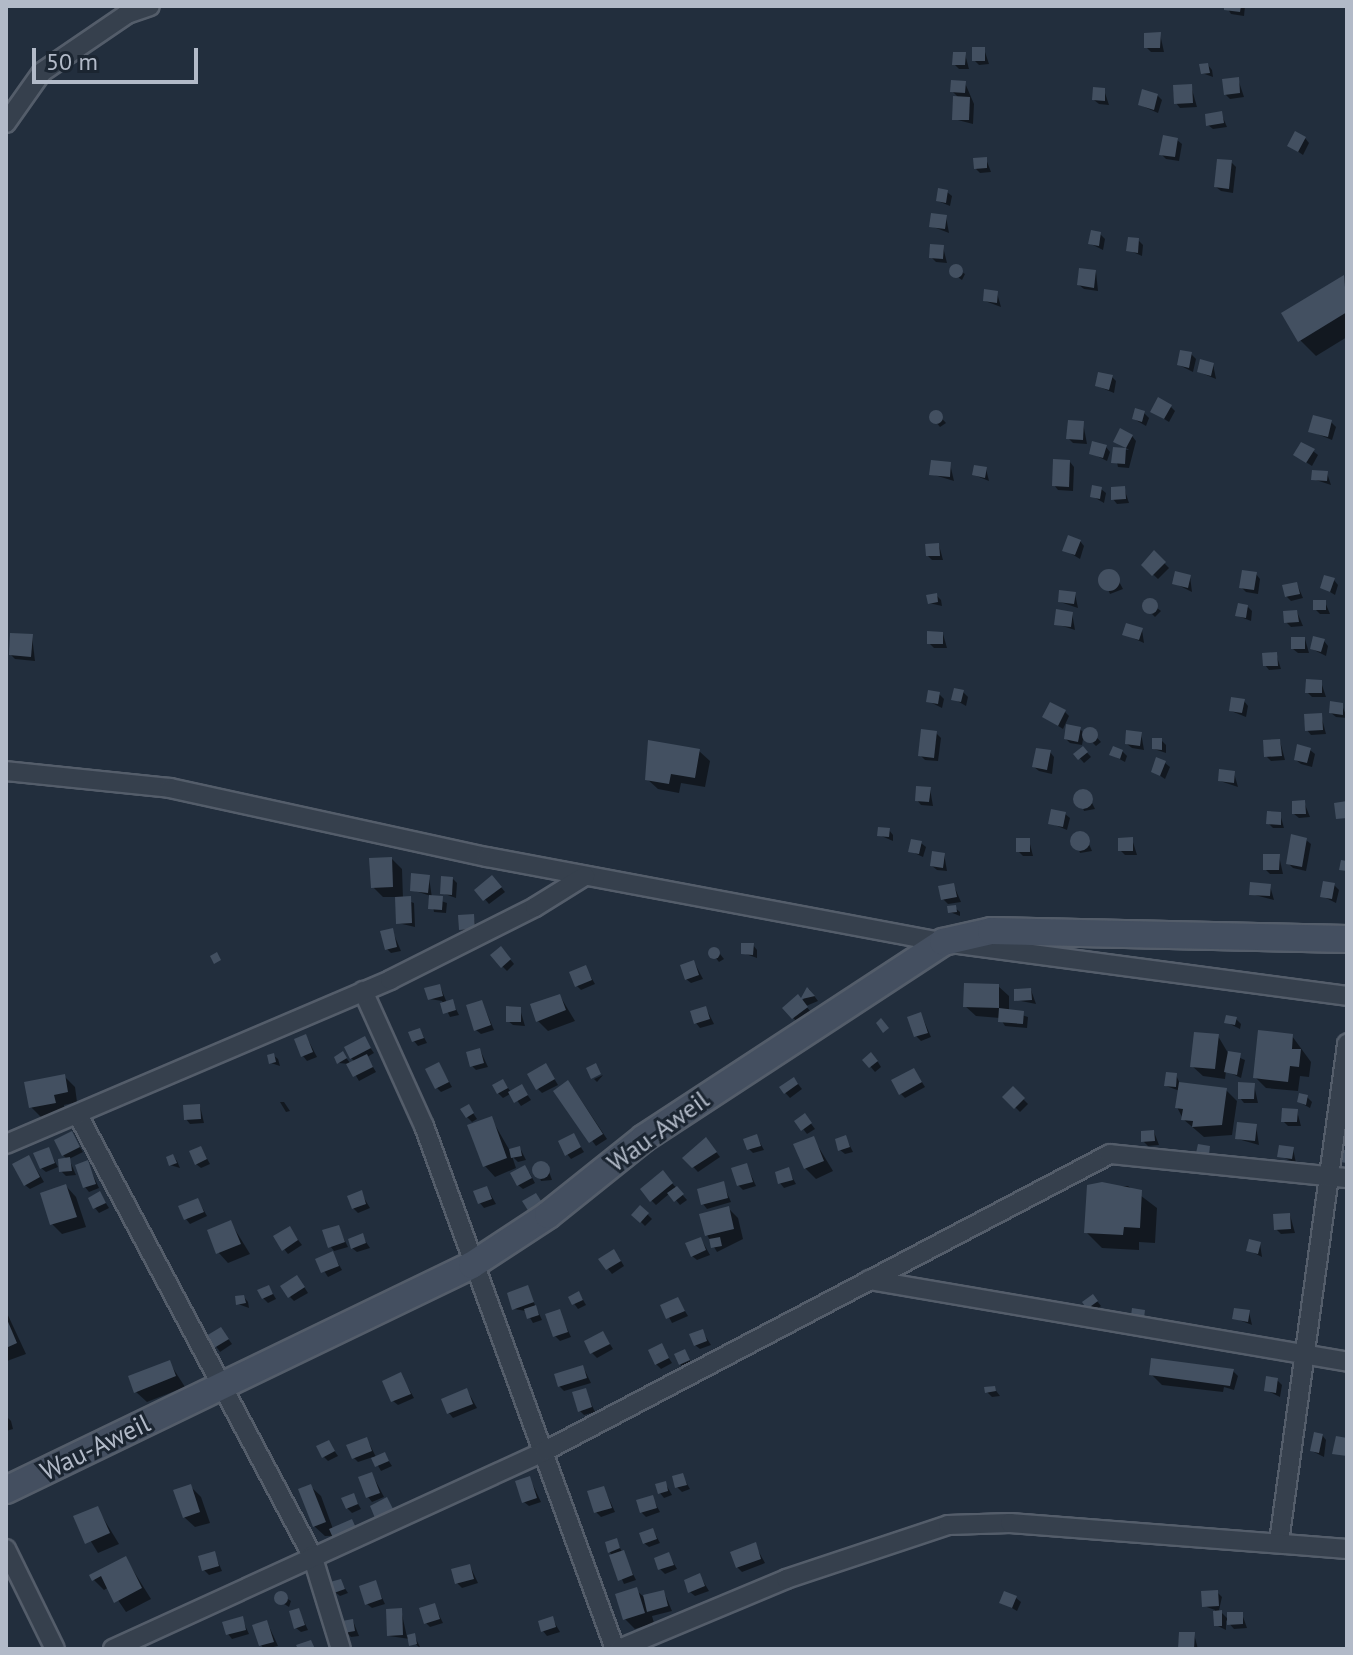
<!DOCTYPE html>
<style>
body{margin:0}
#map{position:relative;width:1353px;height:1655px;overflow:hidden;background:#222e3d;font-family:"PT Sans",sans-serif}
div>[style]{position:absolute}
.shadow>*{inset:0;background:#0007}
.building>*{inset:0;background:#435061}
.round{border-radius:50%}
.roads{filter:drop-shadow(2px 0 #545d6a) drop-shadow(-2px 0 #545d6a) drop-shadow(0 2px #545d6a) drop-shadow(0 -2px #545d6a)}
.street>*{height:18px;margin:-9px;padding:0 9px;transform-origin:9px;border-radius:9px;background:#36404d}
.secondary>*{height:26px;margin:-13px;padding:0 13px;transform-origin:13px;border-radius:13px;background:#444f60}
span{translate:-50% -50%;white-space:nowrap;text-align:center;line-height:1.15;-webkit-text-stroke:6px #1b2531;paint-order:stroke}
.street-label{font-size:26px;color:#b2bac8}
.frame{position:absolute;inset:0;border:8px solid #b2bac8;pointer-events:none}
.scale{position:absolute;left:32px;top:48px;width:166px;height:36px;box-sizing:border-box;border:4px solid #b2bac8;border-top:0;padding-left:10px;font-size:24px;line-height:28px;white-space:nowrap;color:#b2bac8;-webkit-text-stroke:6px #1b2531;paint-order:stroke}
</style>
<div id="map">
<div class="shadow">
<i style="clip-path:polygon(1226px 6px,1245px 6px,1244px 16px,1231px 14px)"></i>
<i style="clip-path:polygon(1160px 34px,1164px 52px,1151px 52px,1146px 47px)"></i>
<i style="clip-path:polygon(984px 49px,989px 64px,979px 65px,974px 60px)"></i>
<i style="clip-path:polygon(965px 54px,969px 69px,959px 69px,954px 64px)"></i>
<i style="clip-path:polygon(1208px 65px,1212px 70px,1213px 77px,1202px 73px)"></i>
<i style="clip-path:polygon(1238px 79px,1244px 97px,1230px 99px,1225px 94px)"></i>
<i style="clip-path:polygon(965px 83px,974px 104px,973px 124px,954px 119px,960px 99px,952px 91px)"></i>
<i style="clip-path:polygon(1191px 86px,1197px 107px,1180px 108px,1176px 103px)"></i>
<i style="clip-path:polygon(1104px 90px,1109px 105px,1099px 104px,1094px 100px)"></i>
<i style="clip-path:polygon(1157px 95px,1162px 100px,1158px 113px,1140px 105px)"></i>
<i style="clip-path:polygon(1221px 113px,1227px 127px,1213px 129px,1208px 125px)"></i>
<i style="clip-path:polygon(1305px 138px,1309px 143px,1303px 155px,1290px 146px)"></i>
<i style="clip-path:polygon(1177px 140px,1182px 144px,1179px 161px,1166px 159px,1161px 154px)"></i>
<i style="clip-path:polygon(986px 159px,991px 172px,980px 173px,976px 169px)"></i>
<i style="clip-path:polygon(1231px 162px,1236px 167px,1233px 193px,1221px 191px,1216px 187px)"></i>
<i style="clip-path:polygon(947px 192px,952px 196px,950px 206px,938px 201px)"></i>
<i style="clip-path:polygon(946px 217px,949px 233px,931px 226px)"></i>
<i style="clip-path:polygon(1100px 234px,1105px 239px,1103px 250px,1091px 244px)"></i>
<i style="clip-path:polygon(1138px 240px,1143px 245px,1142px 256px,1128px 250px)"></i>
<i style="clip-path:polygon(943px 247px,947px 263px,936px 262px,931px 257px)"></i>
<i style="clip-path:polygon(954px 267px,965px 274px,962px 280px,952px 273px)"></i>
<i style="clip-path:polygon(1096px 272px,1098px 291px,1084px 289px,1079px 285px)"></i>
<i style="clip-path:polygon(1344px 278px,1347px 337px,1316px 356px,1300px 340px)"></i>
<i style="clip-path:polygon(997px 293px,1001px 307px,985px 301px)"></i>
<i style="clip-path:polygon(1191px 354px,1196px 359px,1193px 372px,1179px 365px)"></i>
<i style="clip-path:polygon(1213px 364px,1216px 379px,1199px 372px)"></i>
<i style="clip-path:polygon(1112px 377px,1116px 381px,1114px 393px,1097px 386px)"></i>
<i style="clip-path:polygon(1170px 406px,1175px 411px,1169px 422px,1153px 412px)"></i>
<i style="clip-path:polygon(936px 412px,946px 423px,940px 427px,931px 416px)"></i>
<i style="clip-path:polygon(1144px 413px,1149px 418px,1146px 426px,1134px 419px)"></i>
<i style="clip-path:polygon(1331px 422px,1336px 427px,1332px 440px,1310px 431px)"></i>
<i style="clip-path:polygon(1083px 423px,1087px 444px,1073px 443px,1068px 438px)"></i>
<i style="clip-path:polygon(1132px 436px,1136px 441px,1129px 468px,1118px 467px,1114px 449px,1129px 450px,1116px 441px)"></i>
<i style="clip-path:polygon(1106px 447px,1110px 452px,1107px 461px,1091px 453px)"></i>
<i style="clip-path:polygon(1313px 451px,1318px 455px,1312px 466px,1301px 459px)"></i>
<i style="clip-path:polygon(1070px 462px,1074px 467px,1073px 491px,1058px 490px,1054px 485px)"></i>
<i style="clip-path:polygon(950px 464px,954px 481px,931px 474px)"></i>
<i style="clip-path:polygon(986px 469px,989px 481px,974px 475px)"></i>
<i style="clip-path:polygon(1327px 473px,1331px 485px,1313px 479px)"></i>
<i style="clip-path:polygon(1124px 488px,1129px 503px,1117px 504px,1113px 499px)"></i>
<i style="clip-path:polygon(1101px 489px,1106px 493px,1104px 503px,1092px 496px)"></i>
<i style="clip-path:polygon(1080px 541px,1084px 546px,1080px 559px,1065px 550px)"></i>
<i style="clip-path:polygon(939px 545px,943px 560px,932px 560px,928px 556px)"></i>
<i style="clip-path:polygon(1154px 553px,1169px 568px,1158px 579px,1143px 565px)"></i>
<i style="clip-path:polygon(1115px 574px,1123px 589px,1110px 594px,1102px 575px)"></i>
<i style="clip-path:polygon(1256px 574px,1260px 579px,1258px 594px,1246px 592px,1241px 587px)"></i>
<i style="clip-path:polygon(1190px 576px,1192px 592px,1174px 583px)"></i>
<i style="clip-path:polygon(1334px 580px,1338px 585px,1335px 595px,1322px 587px)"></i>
<i style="clip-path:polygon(1297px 584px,1303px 598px,1291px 601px,1286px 596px)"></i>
<i style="clip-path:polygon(1075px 594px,1078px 608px,1060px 602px)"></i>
<i style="clip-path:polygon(936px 595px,941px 600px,942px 606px,929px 603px)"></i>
<i style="clip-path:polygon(1148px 601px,1161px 611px,1155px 617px,1144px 606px)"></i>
<i style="clip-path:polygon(1325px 602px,1330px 614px,1320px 614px,1315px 609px)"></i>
<i style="clip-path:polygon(1248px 607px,1252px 611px,1251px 621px,1238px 616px)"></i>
<i style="clip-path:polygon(1297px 612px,1303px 626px,1291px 627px,1286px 622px)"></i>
<i style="clip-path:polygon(1072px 613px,1075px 630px,1056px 624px)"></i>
<i style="clip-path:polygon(1142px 630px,1144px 643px,1124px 634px)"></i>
<i style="clip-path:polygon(943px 634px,947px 648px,934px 648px,929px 643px)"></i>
<i style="clip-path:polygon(32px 636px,35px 661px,15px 659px,11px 655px)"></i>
<i style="clip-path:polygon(1305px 639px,1309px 653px,1298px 653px,1293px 649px)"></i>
<i style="clip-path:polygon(1324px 641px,1328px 646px,1326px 656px,1312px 649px)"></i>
<i style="clip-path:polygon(1276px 654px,1281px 669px,1269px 670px,1265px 665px)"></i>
<i style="clip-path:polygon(1321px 682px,1326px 697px,1312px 697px,1307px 692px)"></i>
<i style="clip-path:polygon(963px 692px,968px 697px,966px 706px,954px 699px)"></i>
<i style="clip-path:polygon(939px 694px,944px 699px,942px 708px,928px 701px)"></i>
<i style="clip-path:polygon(1244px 701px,1248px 706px,1246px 717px,1231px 711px)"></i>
<i style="clip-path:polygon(1342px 705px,1347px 718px,1336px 717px,1331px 713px)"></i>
<i style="clip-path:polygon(1065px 712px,1069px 716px,1063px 729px,1044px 717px)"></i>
<i style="clip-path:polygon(1321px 715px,1326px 734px,1311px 735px,1307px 730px)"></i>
<i style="clip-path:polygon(1080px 729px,1086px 735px,1090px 730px,1101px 742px,1096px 746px,1084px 734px,1082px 745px,1070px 743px,1066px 739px)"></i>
<i style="clip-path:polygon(936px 733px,941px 738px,938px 761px,925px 760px,920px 755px)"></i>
<i style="clip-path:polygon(1141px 733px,1144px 750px,1132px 748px,1127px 744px)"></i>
<i style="clip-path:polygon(1161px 740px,1166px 745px,1166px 753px,1154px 749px)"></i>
<i style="clip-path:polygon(1280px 741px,1285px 760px,1271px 761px,1266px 756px)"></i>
<i style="clip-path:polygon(1083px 748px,1091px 757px,1084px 763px,1076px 754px)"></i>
<i style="clip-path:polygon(1310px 750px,1315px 754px,1312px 767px,1301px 764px,1296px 760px)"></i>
<i style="clip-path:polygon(699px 751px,710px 761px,705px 787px,681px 783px,679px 793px,658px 789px,647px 779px)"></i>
<i style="clip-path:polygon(1122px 751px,1127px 756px,1125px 762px,1112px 755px)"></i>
<i style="clip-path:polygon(1050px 752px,1054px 757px,1052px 774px,1039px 771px,1034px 767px)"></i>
<i style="clip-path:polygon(1165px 763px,1170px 767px,1165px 779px,1153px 771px)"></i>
<i style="clip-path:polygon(1234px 773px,1238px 787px,1220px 781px)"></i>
<i style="clip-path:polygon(930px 789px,933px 806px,921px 805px,917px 800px)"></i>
<i style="clip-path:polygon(1087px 793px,1095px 809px,1084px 811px,1078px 795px)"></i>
<i style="clip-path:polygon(1304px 802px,1310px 817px,1299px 818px,1294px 814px)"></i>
<i style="clip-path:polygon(1065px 814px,1070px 818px,1067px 830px,1050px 823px)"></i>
<i style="clip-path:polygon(1280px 814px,1284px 828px,1273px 828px,1268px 823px)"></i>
<i style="clip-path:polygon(889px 830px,893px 835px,893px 841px,879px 835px)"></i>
<i style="clip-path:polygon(1084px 833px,1092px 851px,1080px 853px,1074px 836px)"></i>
<i style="clip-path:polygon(1132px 839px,1137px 855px,1125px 855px,1120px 850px)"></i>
<i style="clip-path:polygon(1029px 840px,1033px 856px,1023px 856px,1018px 851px)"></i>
<i style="clip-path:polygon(1306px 840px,1311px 844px,1306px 871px,1293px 868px,1288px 863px)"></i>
<i style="clip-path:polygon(921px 843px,926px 847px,923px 857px,910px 851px)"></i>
<i style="clip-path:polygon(944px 854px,947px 871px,937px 870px,932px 866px)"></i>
<i style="clip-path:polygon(1279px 856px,1283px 874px,1270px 874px,1265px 869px)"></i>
<i style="clip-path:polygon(392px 859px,402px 869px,403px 899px,414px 903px,415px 927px,398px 923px,397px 897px,383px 897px,373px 887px)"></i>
<i style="clip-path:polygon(429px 877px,432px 898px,447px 903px,446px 913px,434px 912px,431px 896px,412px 890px)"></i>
<i style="clip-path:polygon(453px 879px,457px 883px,456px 898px,442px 893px)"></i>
<i style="clip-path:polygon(497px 882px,505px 892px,489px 904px,477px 890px)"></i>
<i style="clip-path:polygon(1334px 885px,1339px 890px,1336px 903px,1322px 896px)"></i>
<i style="clip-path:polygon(954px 886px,961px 902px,948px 904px,943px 899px)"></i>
<i style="clip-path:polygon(1270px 886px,1274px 900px,1251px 894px)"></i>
<i style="clip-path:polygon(955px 908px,960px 912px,960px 916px,950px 912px)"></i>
<i style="clip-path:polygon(473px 916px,478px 933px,466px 934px,461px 929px)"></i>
<i style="clip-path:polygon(392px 930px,401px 951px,391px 953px,387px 949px)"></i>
<i style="clip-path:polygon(753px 945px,757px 950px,757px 958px,743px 953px)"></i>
<i style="clip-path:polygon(716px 949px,724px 959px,719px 962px,711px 952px)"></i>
<i style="clip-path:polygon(505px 953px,514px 964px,507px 971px,502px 966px)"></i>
<i style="clip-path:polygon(694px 962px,703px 979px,691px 983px,686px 979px)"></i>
<i style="clip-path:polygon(585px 967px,595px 984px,581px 990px,577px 986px)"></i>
<i style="clip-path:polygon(440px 986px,447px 1003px,452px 1001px,459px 1015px,450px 1017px,442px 1001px,430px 999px)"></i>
<i style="clip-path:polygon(998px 986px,1009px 996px,1009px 1011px,1028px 1017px,1027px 1028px,1005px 1026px,1000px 1018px,976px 1016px,965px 1006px)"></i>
<i style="clip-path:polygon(809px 989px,818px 1001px,806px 1006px,811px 1012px,798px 1022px,793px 1018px)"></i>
<i style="clip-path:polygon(1031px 990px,1036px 1004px,1016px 1000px)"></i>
<i style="clip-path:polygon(560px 996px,575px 1021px,548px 1031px,537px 1020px)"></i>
<i style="clip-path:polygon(482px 1002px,494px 1030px,481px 1034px,476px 1030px)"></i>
<i style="clip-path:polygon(706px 1008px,714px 1024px,700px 1028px,696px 1023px)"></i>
<i style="clip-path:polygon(520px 1009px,525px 1026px,513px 1025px,508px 1021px)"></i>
<i style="clip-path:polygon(921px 1014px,931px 1037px,921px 1041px,916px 1036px)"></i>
<i style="clip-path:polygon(1236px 1019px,1241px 1024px,1240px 1029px,1226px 1022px)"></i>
<i style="clip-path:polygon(420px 1030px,427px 1043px,418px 1046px,414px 1041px)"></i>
<i style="clip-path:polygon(306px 1036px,317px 1057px,307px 1061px,303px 1056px)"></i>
<i style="clip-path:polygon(1218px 1036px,1228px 1053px,1245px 1060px,1241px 1078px,1226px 1071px,1225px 1079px,1203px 1076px,1192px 1066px)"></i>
<i style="clip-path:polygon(1292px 1036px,1311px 1062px,1309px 1077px,1300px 1076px,1298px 1091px,1266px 1088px,1255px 1077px)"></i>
<i style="clip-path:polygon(364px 1039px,374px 1053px,367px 1057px,376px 1072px,359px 1081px,349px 1064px,339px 1063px,343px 1054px,351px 1064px,355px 1062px,351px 1058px)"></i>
<i style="clip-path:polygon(480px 1050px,488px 1067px,476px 1070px,472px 1066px)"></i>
<i style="clip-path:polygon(273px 1055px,278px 1059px,280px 1066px,271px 1063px)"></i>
<i style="clip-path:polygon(876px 1059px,881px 1067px,875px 1072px,865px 1060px)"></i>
<i style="clip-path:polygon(439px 1064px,452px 1087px,441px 1092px,437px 1088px)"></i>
<i style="clip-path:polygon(546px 1065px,558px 1085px,542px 1093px,538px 1089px)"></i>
<i style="clip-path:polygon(914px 1070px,925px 1087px,905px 1098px,900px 1093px)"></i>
<i style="clip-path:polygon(603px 1075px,597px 1082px,594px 1079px)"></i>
<i style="clip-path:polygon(1176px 1075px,1180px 1084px,1226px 1090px,1237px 1101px,1232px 1135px,1204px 1137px,1183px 1119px,1177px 1107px,1180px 1091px,1166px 1086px)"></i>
<i style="clip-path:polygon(64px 1076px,75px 1087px,77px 1102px,64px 1105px,65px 1113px,42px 1118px,31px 1107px)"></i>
<i style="clip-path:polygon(503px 1081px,511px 1092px,522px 1087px,531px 1100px,521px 1106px,512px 1093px,503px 1098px,498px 1093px)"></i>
<i style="clip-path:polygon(798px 1084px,802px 1089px,790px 1098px,781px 1088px)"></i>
<i style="clip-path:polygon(1254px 1085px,1258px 1103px,1244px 1103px,1240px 1098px)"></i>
<i style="clip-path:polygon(573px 1088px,607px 1139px,596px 1146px,555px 1091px)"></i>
<i style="clip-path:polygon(1013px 1089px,1028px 1104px,1020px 1112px,1005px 1097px)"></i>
<i style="clip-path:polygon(1307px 1097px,1312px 1102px,1310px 1108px,1299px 1102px)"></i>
<i style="clip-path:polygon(280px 1102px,284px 1102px,290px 1111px,286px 1112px)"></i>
<i style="clip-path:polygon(200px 1106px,204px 1123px,190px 1124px,186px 1119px)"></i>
<i style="clip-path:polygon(469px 1107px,477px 1119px,472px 1122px,467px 1117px)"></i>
<i style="clip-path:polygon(1297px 1111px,1301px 1126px,1288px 1126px,1283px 1121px)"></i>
<i style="clip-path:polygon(491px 1118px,510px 1151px,520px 1148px,526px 1160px,518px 1162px,512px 1156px,516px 1168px,495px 1177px,485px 1166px)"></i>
<i style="clip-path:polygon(797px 1121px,809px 1121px,815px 1129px,807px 1134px)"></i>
<i style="clip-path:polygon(1256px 1126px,1259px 1145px,1238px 1139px)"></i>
<i style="clip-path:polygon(1154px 1132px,1159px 1145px,1148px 1146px,1143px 1141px)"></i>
<i style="clip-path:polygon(71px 1133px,83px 1152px,69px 1159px,76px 1175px,66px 1176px,61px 1171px,68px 1160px,63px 1155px)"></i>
<i style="clip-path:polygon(573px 1135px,584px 1152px,571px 1159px,567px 1154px)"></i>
<i style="clip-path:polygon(757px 1137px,764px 1150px,753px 1153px,749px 1149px)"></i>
<i style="clip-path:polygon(813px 1138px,833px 1171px,816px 1179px,805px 1168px)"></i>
<i style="clip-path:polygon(846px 1138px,853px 1152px,845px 1154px,840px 1150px)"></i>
<i style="clip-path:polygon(711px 1145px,720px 1157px,698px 1172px,685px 1158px)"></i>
<i style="clip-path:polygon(201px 1148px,210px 1164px,201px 1168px,196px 1164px)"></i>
<i style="clip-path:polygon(48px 1149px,58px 1167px,46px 1172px,41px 1168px)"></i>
<i style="clip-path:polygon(1293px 1149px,1296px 1163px,1280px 1156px)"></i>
<i style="clip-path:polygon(173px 1156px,177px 1161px,180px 1168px,170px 1165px)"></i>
<i style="clip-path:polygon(29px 1157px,44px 1182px,30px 1189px,25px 1185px)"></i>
<i style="clip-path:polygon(87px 1162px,99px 1188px,89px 1192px,85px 1187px)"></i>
<i style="clip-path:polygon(536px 1166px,547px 1166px,552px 1180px,541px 1181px)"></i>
<i style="clip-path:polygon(747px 1166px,756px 1186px,743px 1190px,738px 1185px)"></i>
<i style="clip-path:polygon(788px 1170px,796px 1184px,784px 1188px,780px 1183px)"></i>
<i style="clip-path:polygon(529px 1172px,535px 1183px,523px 1189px,518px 1185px)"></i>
<i style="clip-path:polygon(663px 1173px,687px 1200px,680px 1205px,670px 1193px,656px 1205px,651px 1200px)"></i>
<i style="clip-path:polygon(723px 1184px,731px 1202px,707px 1209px,703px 1204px)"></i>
<i style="clip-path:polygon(66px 1186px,76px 1197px,86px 1227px,62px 1234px,52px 1224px)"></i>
<i style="clip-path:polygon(1128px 1186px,1157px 1208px,1155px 1243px,1139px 1242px,1139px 1250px,1102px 1248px,1086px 1232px,1089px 1187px)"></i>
<i style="clip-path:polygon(487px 1188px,496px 1204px,484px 1208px,480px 1203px)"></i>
<i style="clip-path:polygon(361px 1193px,370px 1208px,358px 1213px,353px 1208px)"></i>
<i style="clip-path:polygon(100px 1194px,109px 1208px,99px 1213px,95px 1208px)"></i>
<i style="clip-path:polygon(198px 1200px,207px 1216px,190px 1224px,186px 1219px)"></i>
<i style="clip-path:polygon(641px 1208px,652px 1219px,645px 1226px,634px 1215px)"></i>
<i style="clip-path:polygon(728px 1208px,738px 1218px,743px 1239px,717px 1252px,707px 1235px)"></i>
<i style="clip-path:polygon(1290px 1215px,1295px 1233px,1281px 1234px,1276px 1229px)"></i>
<i style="clip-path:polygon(231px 1223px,250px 1254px,228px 1263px,218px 1252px)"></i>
<i style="clip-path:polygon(338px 1227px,348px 1247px,334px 1251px,330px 1246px)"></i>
<i style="clip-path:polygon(289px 1228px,302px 1245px,288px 1254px,284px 1249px)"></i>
<i style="clip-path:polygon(362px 1236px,370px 1248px,357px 1252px,352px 1248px)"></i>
<i style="clip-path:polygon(701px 1239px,710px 1255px,697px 1260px,692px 1256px)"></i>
<i style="clip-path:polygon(1260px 1244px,1262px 1257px,1248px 1250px)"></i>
<i style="clip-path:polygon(332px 1253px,342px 1270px,328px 1277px,317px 1260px)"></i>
<i style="clip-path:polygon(618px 1256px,624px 1266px,612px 1274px,601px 1260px)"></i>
<i style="clip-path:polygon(301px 1282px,308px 1293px,294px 1301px,290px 1297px)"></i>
<i style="clip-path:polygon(269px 1287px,276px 1299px,268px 1303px,263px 1298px)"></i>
<i style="clip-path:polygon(527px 1288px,542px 1320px,533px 1323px,526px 1311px,514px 1309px)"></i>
<i style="clip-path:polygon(579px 1293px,586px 1305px,578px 1309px,570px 1298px)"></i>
<i style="clip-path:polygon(244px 1297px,248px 1302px,249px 1308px,238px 1304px)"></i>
<i style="clip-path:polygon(678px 1300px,688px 1316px,672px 1323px,663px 1306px)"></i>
<i style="clip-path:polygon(1097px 1301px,1101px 1306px,1093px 1312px,1085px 1303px)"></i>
<i style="clip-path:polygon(6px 1311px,26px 1354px,7px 1361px,6px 1360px)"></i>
<i style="clip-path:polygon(559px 1311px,571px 1337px,560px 1341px,555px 1336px)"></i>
<i style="clip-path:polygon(1249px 1312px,1252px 1325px,1234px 1318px)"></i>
<i style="clip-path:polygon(221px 1329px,232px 1344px,220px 1352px,209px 1337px)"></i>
<i style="clip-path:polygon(702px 1331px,711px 1345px,700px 1349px,695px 1345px)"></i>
<i style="clip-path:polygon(603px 1333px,613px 1349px,597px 1358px,592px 1353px)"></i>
<i style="clip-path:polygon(661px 1346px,672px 1363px,661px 1369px,656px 1364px)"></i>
<i style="clip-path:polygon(684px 1352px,693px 1365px,685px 1369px,680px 1364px)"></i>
<i style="clip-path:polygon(169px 1362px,185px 1387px,147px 1402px,136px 1392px)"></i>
<i style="clip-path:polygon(583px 1367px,591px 1383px,564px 1391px,559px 1386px)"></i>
<i style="clip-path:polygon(1233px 1371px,1238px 1376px,1234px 1390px,1224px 1387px,1223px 1392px,1162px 1385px,1151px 1374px)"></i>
<i style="clip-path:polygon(401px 1375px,414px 1398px,398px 1405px,393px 1401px)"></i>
<i style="clip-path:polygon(1277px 1380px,1282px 1385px,1280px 1397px,1266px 1390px)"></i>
<i style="clip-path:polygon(994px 1388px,1000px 1396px,992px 1397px,987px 1392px)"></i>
<i style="clip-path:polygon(467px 1390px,477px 1408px,453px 1418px,449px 1413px)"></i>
<i style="clip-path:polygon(585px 1390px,595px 1412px,584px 1415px,580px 1411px)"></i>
<i style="clip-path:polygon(6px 1416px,11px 1421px,13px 1429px,6px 1431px)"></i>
<i style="clip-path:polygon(1322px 1435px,1326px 1440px,1324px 1457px,1312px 1451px)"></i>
<i style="clip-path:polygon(367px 1439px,376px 1457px,384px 1454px,392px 1466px,381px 1471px,373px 1457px,358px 1462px,354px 1458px)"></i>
<i style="clip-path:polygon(328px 1442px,338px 1456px,328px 1461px,323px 1456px)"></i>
<i style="clip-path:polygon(372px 1474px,384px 1497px,372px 1502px,368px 1497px)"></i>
<i style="clip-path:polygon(682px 1475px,690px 1489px,682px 1492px,677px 1487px)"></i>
<i style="clip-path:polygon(530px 1479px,541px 1502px,529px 1506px,524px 1502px)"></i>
<i style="clip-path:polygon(665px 1483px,672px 1495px,664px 1498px,660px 1493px)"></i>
<i style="clip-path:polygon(190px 1486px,201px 1497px,210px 1523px,195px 1527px,184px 1517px)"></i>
<i style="clip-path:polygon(310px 1486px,321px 1496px,333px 1529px,352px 1521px,360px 1535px,325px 1536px,314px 1526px)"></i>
<i style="clip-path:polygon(604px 1488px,615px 1512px,601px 1517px,596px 1512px)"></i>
<i style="clip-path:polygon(353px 1495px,361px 1509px,352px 1513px,347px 1508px)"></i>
<i style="clip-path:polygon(652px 1497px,660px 1512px,646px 1517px,641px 1512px)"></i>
<i style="clip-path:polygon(97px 1508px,119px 1544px,98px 1553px,76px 1517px)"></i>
<i style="clip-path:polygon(653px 1530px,660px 1543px,649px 1547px,644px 1543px)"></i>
<i style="clip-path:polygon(616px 1540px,636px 1580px,624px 1584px,610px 1552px)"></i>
<i style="clip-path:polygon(755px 1545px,765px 1563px,742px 1572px,737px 1567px)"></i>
<i style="clip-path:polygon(214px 1553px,222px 1571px,209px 1575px,204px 1570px)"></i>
<i style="clip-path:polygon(669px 1555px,677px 1569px,665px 1574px,660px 1569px)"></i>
<i style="clip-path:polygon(126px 1559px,151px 1599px,126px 1612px,109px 1587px,104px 1590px,93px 1579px)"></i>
<i style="clip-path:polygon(470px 1566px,478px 1583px,462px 1588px,457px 1583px)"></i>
<i style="clip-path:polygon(700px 1576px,709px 1591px,695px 1596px,690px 1592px)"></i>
<i style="clip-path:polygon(340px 1581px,348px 1593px,340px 1596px,335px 1592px)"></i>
<i style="clip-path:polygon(375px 1583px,385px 1604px,372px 1608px,367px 1604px)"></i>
<i style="clip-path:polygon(636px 1590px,644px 1597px,664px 1592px,672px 1611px,652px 1616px,654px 1623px,635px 1629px,625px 1619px)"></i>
<i style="clip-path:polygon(1217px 1592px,1222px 1597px,1219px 1610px,1229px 1620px,1242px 1614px,1247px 1628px,1234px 1629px,1226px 1620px,1226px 1630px,1216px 1625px,1215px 1610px,1204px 1606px)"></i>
<i style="clip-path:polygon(280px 1594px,291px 1601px,289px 1607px,278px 1600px)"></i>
<i style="clip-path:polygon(1016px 1598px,1021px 1602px,1017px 1611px,1002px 1602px)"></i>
<i style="clip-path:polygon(434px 1605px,443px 1623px,430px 1627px,425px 1622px)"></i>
<i style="clip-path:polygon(401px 1610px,407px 1637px,414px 1635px,421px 1649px,410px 1639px,389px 1636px)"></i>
<i style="clip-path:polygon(299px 1611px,308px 1630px,301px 1632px,296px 1628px)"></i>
<i style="clip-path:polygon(552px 1618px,560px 1632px,547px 1636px,543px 1631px)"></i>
<i style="clip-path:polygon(242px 1619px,249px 1634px,232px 1639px,228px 1634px)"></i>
<i style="clip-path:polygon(353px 1621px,359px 1636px,351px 1637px,346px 1632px)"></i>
<i style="clip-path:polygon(267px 1622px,278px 1646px,264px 1649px,261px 1645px)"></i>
<i style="clip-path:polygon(1194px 1634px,1198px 1649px,1180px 1649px)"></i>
</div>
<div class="building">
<i style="clip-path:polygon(1224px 6px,1241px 6px,1240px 12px,1224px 10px)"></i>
<i style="clip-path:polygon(1161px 32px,1160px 48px,1144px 48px,1144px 33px)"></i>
<i style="clip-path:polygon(972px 47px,985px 47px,985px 61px,972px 61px)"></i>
<i style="clip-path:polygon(953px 52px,966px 52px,965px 65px,952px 65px)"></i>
<i style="clip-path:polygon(1208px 63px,1210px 73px,1201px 74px,1199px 64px)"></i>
<i style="clip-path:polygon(1239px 77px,1240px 93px,1224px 95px,1222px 79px)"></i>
<i style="clip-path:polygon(951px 80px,966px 81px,965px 93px,950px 92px)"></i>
<i style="clip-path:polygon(1192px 84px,1193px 103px,1174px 104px,1173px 85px)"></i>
<i style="clip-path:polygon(1093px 87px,1105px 88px,1105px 101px,1092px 100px)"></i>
<i style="clip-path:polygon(1142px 89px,1158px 94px,1154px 110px,1138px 105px)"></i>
<i style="clip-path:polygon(953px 96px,970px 97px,969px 120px,952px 120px)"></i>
<i style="clip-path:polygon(1222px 111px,1224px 123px,1206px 126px,1205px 114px)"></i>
<i style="clip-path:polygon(1295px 131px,1306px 137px,1298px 152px,1287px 146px)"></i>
<i style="clip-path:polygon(1163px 135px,1178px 138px,1175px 157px,1159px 155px)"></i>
<i style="clip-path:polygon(987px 157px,987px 168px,974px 169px,973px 158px)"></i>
<i style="clip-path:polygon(1217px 159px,1232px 160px,1229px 189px,1214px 187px)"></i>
<i style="clip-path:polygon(938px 188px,948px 190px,946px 203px,936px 201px)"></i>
<i style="clip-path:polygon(931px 213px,947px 215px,945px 229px,929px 227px)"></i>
<i style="clip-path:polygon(1091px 230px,1101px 232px,1099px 246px,1088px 244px)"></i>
<i style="clip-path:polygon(1128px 237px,1139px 238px,1138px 253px,1126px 251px)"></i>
<i style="clip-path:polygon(930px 244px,944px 245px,943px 259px,929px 258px)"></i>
<i class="round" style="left:949px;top:264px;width:14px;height:14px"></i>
<i style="clip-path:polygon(1079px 268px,1096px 270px,1094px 288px,1077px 285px)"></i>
<i style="clip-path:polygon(1344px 275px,1347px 312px,1298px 342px,1281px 313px)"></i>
<i style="clip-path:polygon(984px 289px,998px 291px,997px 303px,983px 301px)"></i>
<i style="clip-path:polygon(1180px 350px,1192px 352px,1189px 368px,1177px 365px)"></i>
<i style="clip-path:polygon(1200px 359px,1214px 363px,1211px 376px,1197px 372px)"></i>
<i style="clip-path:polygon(1098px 372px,1113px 375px,1109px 390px,1095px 386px)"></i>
<i style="clip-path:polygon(1158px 397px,1172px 405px,1164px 419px,1150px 412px)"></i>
<i style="clip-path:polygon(1135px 408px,1145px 411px,1142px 422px,1132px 419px)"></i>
<i class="round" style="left:929px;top:410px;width:14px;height:14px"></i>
<i style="clip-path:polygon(1313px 415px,1332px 420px,1328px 437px,1308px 432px)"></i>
<i style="clip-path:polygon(1068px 420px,1084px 421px,1083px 440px,1066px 439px)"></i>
<i style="clip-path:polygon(1120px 428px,1133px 435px,1126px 448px,1113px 442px)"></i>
<i style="clip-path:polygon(1092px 441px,1107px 445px,1103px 458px,1089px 454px)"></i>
<i style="clip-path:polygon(1301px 442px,1315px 449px,1306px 463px,1293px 455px)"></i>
<i style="clip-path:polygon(1113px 447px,1126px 448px,1125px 464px,1111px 463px)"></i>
<i style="clip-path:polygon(1053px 459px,1070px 460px,1069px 487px,1052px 486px)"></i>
<i style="clip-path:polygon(931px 460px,951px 462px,950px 477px,929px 475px)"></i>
<i style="clip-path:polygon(974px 465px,987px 467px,985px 478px,972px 475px)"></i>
<i style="clip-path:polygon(1312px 470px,1328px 471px,1327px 481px,1311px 480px)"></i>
<i style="clip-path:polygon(1092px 485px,1102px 487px,1100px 499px,1090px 497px)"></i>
<i style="clip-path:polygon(1125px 486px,1126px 499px,1111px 500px,1111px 487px)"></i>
<i style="clip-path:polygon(1068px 535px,1081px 540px,1075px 555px,1062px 551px)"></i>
<i style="clip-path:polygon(939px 543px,940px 556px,926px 556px,925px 544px)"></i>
<i style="clip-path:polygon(1154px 550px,1166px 562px,1152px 576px,1141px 565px)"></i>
<i class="round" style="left:1098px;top:569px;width:22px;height:22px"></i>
<i style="clip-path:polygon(1242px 570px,1257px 572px,1254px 590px,1239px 588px)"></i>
<i style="clip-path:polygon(1175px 571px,1191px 575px,1188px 588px,1172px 584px)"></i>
<i style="clip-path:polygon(1324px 575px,1335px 578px,1330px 592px,1320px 588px)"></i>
<i style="clip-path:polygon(1297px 582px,1300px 594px,1285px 597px,1282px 585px)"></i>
<i style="clip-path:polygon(1059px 590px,1076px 592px,1074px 604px,1058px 602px)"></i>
<i style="clip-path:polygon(937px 593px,938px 602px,928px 604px,926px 595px)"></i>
<i class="round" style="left:1142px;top:598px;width:16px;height:16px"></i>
<i style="clip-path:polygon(1313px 600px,1326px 600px,1326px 610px,1313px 610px)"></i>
<i style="clip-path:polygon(1238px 603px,1248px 605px,1246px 618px,1235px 616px)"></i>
<i style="clip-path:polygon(1056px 609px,1073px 612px,1071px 627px,1054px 625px)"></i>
<i style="clip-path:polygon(1297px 610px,1299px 622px,1284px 623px,1283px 611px)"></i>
<i style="clip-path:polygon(1126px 623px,1143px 628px,1139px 640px,1122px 635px)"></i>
<i style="clip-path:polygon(927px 631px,943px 632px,943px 644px,927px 644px)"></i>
<i style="clip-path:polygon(10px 633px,33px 634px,31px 657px,9px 655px)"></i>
<i style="clip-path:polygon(1313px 636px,1325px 639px,1321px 652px,1310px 649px)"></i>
<i style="clip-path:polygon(1291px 637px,1305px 637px,1305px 649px,1291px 649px)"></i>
<i style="clip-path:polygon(1277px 652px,1278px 666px,1263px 666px,1262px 653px)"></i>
<i style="clip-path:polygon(1306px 679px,1322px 680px,1322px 693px,1305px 693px)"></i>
<i style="clip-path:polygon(954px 688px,964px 690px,961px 702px,951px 700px)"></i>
<i style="clip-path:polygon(928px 690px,940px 692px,938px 704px,926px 702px)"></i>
<i style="clip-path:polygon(1231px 697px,1245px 699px,1242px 713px,1229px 711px)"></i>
<i style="clip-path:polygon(1330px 701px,1343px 703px,1343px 715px,1329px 713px)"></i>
<i style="clip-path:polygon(1050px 702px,1066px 710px,1058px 726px,1042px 717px)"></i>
<i style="clip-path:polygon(1322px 713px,1323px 730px,1305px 731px,1304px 714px)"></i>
<i style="clip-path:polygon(1066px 724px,1081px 727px,1078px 742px,1064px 739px)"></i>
<i class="round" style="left:1082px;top:727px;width:16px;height:16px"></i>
<i style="clip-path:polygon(921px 729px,937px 731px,934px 758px,918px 756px)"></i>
<i style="clip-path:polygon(1126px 730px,1142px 732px,1140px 746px,1125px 744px)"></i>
<i style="clip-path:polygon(1152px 738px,1162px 738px,1162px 750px,1152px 749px)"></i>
<i style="clip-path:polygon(1280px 739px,1282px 756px,1264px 757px,1263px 740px)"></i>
<i style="clip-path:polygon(648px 740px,700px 749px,695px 778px,671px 774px,669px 784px,645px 780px)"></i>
<i style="clip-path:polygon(1297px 744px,1311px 748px,1307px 763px,1294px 760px)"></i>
<i style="clip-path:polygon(1083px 746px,1088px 752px,1078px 760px,1073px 754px)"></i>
<i style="clip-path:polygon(1113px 746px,1123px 750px,1120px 759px,1109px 755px)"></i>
<i style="clip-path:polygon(1036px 748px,1051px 750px,1047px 770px,1032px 767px)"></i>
<i style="clip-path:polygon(1156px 757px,1166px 761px,1160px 776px,1151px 772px)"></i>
<i style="clip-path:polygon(1219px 769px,1235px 771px,1234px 783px,1218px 781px)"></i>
<i style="clip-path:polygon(916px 786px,931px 787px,929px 802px,915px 801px)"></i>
<i class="round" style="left:1073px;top:789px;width:20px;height:20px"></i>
<i style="clip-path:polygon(1305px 800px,1306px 814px,1292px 814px,1292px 801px)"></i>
<i style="clip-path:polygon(1347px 801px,1347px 818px,1336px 819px,1334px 803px)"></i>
<i style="clip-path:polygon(1051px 809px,1066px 812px,1063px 827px,1048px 824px)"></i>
<i style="clip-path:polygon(1267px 811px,1281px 812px,1281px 825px,1266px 824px)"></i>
<i style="clip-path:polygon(878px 827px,890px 828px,889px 837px,877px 836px)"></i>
<i class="round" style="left:1070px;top:831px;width:20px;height:20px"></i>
<i style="clip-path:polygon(1291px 834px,1307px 838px,1302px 867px,1286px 864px)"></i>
<i style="clip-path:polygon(1133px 837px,1133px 851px,1118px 851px,1118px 838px)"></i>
<i style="clip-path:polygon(1016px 838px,1030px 838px,1030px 852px,1016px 852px)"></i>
<i style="clip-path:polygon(911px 839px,922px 841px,919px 854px,908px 852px)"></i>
<i style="clip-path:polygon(932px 851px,945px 853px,943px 868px,930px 866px)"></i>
<i style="clip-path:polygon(1263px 854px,1280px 854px,1279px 870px,1263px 870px)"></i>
<i style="clip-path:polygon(392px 857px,393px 887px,371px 888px,369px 858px)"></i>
<i style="clip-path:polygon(1341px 860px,1347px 861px,1347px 871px,1339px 870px)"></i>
<i style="clip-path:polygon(411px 873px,430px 875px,428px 893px,410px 891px)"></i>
<i style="clip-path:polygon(492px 875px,502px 887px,483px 901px,474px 890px)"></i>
<i style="clip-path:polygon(441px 876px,453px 877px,452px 895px,440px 894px)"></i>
<i style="clip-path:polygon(1323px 881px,1335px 883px,1332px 899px,1320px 897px)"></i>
<i style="clip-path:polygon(1250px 882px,1271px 884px,1270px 896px,1249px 895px)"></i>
<i style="clip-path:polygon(954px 883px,957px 897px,941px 900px,938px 886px)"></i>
<i style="clip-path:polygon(429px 895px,443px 896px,442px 910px,428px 909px)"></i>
<i style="clip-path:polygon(411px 896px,412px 923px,396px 924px,395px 897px)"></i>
<i style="clip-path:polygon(956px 905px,957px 912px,948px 913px,947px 906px)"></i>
<i style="clip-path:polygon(474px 914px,475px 929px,459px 930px,458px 915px)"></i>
<i style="clip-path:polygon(393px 928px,397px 947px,385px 950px,380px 931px)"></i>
<i style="clip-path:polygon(741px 943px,754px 943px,753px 955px,741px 954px)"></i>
<i style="clip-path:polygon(501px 946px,511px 959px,501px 968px,490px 955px)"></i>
<i class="round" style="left:708px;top:947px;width:12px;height:12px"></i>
<i style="clip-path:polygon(217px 952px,221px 960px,214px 964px,210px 956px)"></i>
<i style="clip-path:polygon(694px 960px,699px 975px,685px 980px,680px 965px)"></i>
<i style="clip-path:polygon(586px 965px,592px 980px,575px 987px,569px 972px)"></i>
<i style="clip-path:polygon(964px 983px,999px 984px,999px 1008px,1024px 1011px,1023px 1024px,998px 1022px,999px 1008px,963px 1007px)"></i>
<i style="clip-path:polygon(440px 984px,443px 996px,428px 1000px,424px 988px)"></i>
<i style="clip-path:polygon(807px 987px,815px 996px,802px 999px,808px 1007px,792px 1019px,782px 1008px,798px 994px,801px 998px)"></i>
<i style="clip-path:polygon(1031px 988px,1032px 1000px,1014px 1001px,1014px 989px)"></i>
<i style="clip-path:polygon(560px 994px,566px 1010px,536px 1022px,530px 1004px)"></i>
<i style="clip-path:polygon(453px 999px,456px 1010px,443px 1014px,440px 1003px)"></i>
<i style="clip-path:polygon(482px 1000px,491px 1025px,474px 1031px,466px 1005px)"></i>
<i style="clip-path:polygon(506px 1006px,521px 1007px,521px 1022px,506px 1022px)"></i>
<i style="clip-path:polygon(706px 1006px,710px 1019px,694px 1024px,690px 1011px)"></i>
<i style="clip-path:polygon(921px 1012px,928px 1033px,914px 1037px,907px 1017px)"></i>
<i style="clip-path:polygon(1226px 1015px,1237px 1017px,1235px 1025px,1224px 1023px)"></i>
<i style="clip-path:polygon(881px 1018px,889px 1028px,883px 1033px,876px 1023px)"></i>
<i style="clip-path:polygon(420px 1028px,424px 1038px,412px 1042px,408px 1032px)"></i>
<i style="clip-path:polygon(1258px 1030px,1293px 1034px,1292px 1049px,1301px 1049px,1299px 1067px,1290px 1066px,1288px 1082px,1253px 1078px)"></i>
<i style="clip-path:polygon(1194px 1032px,1219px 1034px,1215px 1069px,1190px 1067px)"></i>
<i style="clip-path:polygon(306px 1034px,313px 1052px,301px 1057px,294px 1039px)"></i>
<i style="clip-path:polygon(365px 1036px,371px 1048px,350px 1059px,344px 1047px)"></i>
<i style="clip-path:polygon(480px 1048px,484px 1063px,470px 1067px,466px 1052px)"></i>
<i style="clip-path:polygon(343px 1051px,347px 1058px,337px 1064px,334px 1057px)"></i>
<i style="clip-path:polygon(1228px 1051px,1241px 1053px,1237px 1075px,1224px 1072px)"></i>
<i style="clip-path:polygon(871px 1052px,878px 1061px,869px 1068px,862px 1060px)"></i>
<i style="clip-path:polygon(274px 1053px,276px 1062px,269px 1064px,267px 1055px)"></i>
<i style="clip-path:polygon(367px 1054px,373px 1067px,353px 1077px,346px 1064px)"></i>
<i style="clip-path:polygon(439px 1062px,449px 1082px,435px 1089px,425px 1069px)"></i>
<i style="clip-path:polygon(546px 1063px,555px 1079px,536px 1090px,527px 1074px)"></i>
<i style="clip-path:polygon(596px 1063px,601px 1074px,591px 1079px,586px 1068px)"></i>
<i style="clip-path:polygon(914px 1068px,922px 1082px,899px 1095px,891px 1080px)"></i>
<i style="clip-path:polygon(1166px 1072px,1177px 1073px,1176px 1087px,1164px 1086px)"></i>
<i style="clip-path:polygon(65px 1074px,68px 1092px,54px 1095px,56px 1103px,29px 1108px,24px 1082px)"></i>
<i style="clip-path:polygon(794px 1077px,798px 1084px,784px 1094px,779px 1087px)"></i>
<i style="clip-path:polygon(503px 1079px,508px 1088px,497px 1094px,492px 1085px)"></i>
<i style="clip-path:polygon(568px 1080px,603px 1134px,589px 1143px,553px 1091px)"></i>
<i style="clip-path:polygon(1179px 1082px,1227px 1088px,1222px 1125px,1192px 1127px,1193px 1121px,1181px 1120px,1183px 1109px,1175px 1108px)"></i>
<i style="clip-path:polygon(1238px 1082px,1255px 1083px,1254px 1099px,1238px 1099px)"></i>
<i style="clip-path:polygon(522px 1084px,528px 1095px,514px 1103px,508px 1092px)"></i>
<i style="clip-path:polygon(1013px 1086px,1025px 1098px,1014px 1109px,1002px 1097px)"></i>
<i style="clip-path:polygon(1299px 1093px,1308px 1095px,1306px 1105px,1297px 1102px)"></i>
<i style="clip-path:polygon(200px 1104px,201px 1119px,184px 1120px,183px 1105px)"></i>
<i style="clip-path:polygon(469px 1104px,474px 1113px,466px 1118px,460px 1109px)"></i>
<i style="clip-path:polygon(1282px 1108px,1298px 1109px,1297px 1122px,1281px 1122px)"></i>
<i style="clip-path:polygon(805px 1113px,812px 1123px,801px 1131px,794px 1121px)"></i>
<i style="clip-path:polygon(492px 1116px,507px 1158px,483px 1167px,467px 1125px)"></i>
<i style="clip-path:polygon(1237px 1122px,1257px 1124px,1255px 1141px,1235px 1139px)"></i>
<i style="clip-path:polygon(1154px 1130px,1155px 1141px,1141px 1142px,1141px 1131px)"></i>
<i style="clip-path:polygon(72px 1131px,80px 1147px,62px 1156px,54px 1140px)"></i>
<i style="clip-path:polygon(574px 1133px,581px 1147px,565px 1156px,558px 1141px)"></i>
<i style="clip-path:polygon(757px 1134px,761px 1146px,747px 1150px,743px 1139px)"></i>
<i style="clip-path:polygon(846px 1135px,850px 1147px,838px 1151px,835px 1139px)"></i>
<i style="clip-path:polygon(814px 1136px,824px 1161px,804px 1169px,793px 1144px)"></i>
<i style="clip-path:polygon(706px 1137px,717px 1152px,692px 1168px,682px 1158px)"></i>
<i style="clip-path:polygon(1198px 1144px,1210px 1146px,1209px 1155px,1196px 1153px)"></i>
<i style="clip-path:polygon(1279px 1145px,1294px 1147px,1292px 1159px,1277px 1157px)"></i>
<i style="clip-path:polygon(201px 1146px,207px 1159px,195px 1165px,189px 1151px)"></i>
<i style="clip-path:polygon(520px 1146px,522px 1156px,511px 1158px,509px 1149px)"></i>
<i style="clip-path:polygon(49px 1147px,55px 1163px,40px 1169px,33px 1153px)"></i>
<i style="clip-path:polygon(1341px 1150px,1347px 1150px,1347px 1163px,1340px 1162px)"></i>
<i style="clip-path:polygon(173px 1154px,177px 1163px,169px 1166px,166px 1157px)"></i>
<i style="clip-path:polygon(29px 1155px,40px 1177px,24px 1186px,12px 1164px)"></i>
<i style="clip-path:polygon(70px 1157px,72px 1171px,59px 1172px,58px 1159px)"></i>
<i style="clip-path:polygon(88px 1160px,96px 1184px,83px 1188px,75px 1165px)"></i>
<i class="round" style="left:532px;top:1161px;width:18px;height:18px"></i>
<i style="clip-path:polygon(747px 1163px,753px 1182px,737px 1186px,731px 1168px)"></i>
<i style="clip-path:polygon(525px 1165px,532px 1178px,517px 1186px,510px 1173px)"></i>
<i style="clip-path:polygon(789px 1167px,793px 1180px,778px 1184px,775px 1172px)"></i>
<i style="clip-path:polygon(663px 1170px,673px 1183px,650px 1202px,640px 1189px)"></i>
<i style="clip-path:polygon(724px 1181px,728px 1198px,701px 1205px,697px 1189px)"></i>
<i style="clip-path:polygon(1102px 1182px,1142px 1190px,1140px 1228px,1124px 1227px,1123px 1235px,1084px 1233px,1087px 1185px)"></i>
<i style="clip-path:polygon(66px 1184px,77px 1217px,50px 1225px,40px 1193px)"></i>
<i style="clip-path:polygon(487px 1186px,492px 1199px,478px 1204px,473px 1191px)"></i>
<i style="clip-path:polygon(677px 1186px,684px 1194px,674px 1202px,667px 1193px)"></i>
<i style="clip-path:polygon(362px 1190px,366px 1204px,352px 1209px,347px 1196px)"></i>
<i style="clip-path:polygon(100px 1191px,106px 1203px,93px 1209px,88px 1198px)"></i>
<i style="clip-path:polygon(536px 1193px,543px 1204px,529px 1212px,522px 1201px)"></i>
<i style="clip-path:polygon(198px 1198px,204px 1212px,184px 1220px,178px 1206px)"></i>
<i style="clip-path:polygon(640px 1205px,649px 1213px,640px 1223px,631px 1215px)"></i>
<i style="clip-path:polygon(729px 1206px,734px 1229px,705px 1236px,699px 1214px)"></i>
<i style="clip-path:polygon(1290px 1213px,1291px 1229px,1274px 1230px,1273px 1214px)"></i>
<i style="clip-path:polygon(231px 1220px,241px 1244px,216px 1254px,207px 1230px)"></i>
<i style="clip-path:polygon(339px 1225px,345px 1242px,328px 1248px,322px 1230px)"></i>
<i style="clip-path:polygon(290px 1226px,298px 1240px,282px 1251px,273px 1236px)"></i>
<i style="clip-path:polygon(363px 1233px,366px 1243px,351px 1249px,348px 1239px)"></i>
<i style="clip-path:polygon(701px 1237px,706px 1250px,691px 1257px,685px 1243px)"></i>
<i style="clip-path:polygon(720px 1237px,722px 1246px,711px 1248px,709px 1239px)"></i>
<i style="clip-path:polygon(1249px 1239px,1261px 1242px,1258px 1254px,1246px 1251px)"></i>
<i style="clip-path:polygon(614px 1249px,621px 1261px,606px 1270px,598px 1259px)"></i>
<i style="clip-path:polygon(333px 1251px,339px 1266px,321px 1273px,315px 1259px)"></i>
<i style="clip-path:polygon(297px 1275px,305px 1287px,288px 1298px,280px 1286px)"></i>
<i style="clip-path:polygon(269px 1285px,273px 1294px,262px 1299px,257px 1290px)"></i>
<i style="clip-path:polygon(528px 1285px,534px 1302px,512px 1310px,507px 1293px)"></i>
<i style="clip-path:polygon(579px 1291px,583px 1300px,572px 1305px,568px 1297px)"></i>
<i style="clip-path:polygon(1093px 1294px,1098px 1301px,1087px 1309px,1082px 1302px)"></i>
<i style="clip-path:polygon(244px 1295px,246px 1303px,236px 1305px,235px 1296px)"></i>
<i style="clip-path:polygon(678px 1297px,685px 1311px,666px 1319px,660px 1305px)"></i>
<i style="clip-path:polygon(536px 1305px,539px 1315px,527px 1319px,524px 1309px)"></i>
<i style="clip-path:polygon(1132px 1308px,1145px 1310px,1143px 1326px,1130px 1325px)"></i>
<i style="clip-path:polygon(1234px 1308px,1250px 1310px,1248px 1322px,1232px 1319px)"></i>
<i style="clip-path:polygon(560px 1309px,568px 1332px,553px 1337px,545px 1314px)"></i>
<i style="clip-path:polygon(6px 1317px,17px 1343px,6px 1348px)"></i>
<i style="clip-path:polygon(221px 1327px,229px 1339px,214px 1348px,206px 1336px)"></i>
<i style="clip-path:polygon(703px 1329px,707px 1341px,694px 1346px,689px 1334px)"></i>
<i style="clip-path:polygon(603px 1331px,610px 1344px,590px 1354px,584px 1341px)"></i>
<i style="clip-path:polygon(662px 1343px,669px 1358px,655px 1365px,648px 1350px)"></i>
<i style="clip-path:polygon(685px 1349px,690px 1360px,679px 1365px,674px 1354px)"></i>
<i style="clip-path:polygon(1151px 1358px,1234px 1369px,1230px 1386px,1149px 1375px)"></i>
<i style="clip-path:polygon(170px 1360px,176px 1376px,134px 1393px,128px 1376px)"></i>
<i style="clip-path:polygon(583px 1365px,587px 1378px,558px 1387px,554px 1374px)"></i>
<i style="clip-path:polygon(401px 1372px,411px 1394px,391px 1402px,382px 1381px)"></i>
<i style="clip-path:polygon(1266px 1376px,1278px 1378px,1276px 1393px,1264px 1391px)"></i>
<i style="clip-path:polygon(995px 1386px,996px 1391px,985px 1393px,984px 1387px)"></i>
<i style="clip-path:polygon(467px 1388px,473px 1404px,447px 1414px,441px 1399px)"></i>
<i style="clip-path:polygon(586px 1388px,592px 1407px,578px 1412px,572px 1392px)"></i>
<i style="clip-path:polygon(1314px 1432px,1323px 1434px,1319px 1453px,1310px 1451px)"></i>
<i style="clip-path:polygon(1336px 1436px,1347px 1438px,1347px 1456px,1332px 1454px)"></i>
<i style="clip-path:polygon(367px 1437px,372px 1451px,352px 1459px,346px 1445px)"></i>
<i style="clip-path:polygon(329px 1440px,335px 1451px,322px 1458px,316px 1446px)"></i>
<i style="clip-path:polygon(385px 1452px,389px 1461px,375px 1467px,371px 1458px)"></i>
<i style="clip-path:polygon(372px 1472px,380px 1493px,366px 1498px,358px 1477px)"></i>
<i style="clip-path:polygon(683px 1473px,687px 1485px,675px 1488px,672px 1476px)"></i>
<i style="clip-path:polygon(530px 1476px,537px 1498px,522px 1503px,515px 1481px)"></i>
<i style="clip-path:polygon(666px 1481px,668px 1491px,658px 1494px,655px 1484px)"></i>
<i style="clip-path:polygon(191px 1484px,200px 1512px,183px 1518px,173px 1490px)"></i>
<i style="clip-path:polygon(311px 1484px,326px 1522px,313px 1527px,298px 1489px)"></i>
<i style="clip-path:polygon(604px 1486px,612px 1508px,594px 1513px,587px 1491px)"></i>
<i style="clip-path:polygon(354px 1493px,358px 1504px,346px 1509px,341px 1498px)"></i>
<i style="clip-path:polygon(653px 1495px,657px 1508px,640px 1513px,636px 1500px)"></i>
<i style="clip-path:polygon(387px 1497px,393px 1509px,375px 1518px,370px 1506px)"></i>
<i style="clip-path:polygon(98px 1506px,110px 1533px,85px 1544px,73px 1516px)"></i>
<i style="clip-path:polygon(352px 1519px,357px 1530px,334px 1540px,329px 1529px)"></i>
<i style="clip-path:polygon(653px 1528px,657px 1539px,643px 1544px,639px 1533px)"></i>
<i style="clip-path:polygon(617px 1538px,620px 1548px,608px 1553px,605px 1542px)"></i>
<i style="clip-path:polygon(756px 1542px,761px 1559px,736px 1568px,730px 1552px)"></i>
<i style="clip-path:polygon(624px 1550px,633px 1575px,618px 1581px,609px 1555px)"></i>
<i style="clip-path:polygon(215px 1551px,219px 1566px,202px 1571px,198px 1556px)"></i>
<i style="clip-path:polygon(669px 1552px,674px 1565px,658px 1570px,654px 1558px)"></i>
<i style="clip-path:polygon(126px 1556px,142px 1588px,114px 1603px,101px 1576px,92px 1581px,89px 1575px)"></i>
<i style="clip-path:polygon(470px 1564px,474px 1579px,455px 1584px,451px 1569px)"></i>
<i style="clip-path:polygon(700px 1573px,705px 1586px,688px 1593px,684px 1580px)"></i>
<i style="clip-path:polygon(341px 1579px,345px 1589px,334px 1593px,330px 1582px)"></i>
<i style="clip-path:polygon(376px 1580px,382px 1599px,365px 1605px,359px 1586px)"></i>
<i style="clip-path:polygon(637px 1587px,645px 1613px,623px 1620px,615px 1594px)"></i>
<i style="clip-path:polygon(664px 1590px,668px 1606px,647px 1612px,643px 1595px)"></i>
<i style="clip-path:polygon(1218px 1590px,1219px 1606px,1202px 1607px,1201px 1591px)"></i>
<i style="clip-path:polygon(1004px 1591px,1017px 1596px,1012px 1608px,999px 1603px)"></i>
<i class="round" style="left:274px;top:1591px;width:14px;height:14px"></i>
<i style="clip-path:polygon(435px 1603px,440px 1619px,424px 1624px,419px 1608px)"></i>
<i style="clip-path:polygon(299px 1608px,305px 1625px,294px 1629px,289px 1611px)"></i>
<i style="clip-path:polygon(402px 1608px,403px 1635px,387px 1636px,386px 1609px)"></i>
<i style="clip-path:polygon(1222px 1610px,1222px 1626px,1214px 1626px,1213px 1611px)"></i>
<i style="clip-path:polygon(1227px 1612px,1243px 1612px,1243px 1624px,1227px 1625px)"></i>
<i style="clip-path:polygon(243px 1616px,246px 1630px,226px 1635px,222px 1622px)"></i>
<i style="clip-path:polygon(553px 1616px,556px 1627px,541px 1632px,538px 1621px)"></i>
<i style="clip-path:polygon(353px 1619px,355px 1631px,344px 1633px,342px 1621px)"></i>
<i style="clip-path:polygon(267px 1620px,274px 1642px,259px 1646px,252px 1625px)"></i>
<i style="clip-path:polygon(1179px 1632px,1195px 1632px,1194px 1649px,1178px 1649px)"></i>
<i style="clip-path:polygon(415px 1633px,417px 1644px,409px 1646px,407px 1635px)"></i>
<i style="clip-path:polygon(311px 1640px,315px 1649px,298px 1649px,296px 1645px)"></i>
</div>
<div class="roads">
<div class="street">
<i style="left:6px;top:123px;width:62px;rotate:-54.8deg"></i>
<i style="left:42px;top:72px;width:103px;rotate:-34.3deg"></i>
<i style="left:127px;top:14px;width:24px;rotate:-19deg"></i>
<i style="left:6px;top:771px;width:165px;rotate:5.9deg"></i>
<i style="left:170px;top:788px;width:324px;rotate:12.3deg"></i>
<i style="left:487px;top:857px;width:464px;rotate:10.6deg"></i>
<i style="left:943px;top:942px;width:408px;rotate:7.6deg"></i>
<i style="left:363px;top:991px;width:148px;rotate:65.7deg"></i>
<i style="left:424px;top:1126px;width:557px;rotate:69.94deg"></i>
<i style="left:79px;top:1117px;width:496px;rotate:62deg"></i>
<i style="left:312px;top:1555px;width:98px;rotate:72.9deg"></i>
<i style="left:6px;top:1144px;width:418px;rotate:-23.1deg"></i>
<i style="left:390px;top:980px;width:162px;rotate:-26.7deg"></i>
<i style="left:535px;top:907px;width:59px;rotate:-31.8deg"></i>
<i style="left:869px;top:1280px;width:485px;rotate:9.7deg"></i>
<i style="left:1279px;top:1542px;width:503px;rotate:-82.22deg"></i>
<i style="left:6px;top:1549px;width:111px;rotate:63.9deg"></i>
<i style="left:113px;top:1649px;width:475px;rotate:-24.6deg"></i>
<i style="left:545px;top:1451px;width:638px;rotate:-27.73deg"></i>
<i style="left:1110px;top:1154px;width:238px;rotate:5.8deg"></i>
<i style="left:619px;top:1649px;width:181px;rotate:-22.7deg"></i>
<i style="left:786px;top:1579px;width:171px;rotate:-18.4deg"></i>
<i style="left:948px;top:1525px;width:62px;rotate:-1.8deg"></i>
<i style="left:1010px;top:1523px;width:338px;rotate:4.4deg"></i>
</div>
<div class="secondary">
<i style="left:6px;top:1490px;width:517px;rotate:-25.77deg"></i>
<i style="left:472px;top:1265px;width:91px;rotate:-33.3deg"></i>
<i style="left:548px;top:1215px;width:123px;rotate:-38.7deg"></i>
<i style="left:644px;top:1138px;width:358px;rotate:-33.2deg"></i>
<i style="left:943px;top:942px;width:49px;rotate:-12.9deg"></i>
<i style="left:991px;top:931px;width:356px;rotate:1.3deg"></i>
</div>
</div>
<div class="street-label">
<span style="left:658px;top:1131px;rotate:-36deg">Wau-Aweil</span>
<span style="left:95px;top:1447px;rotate:-26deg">Wau-Aweil</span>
</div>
<div class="frame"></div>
<div class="scale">50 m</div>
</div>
